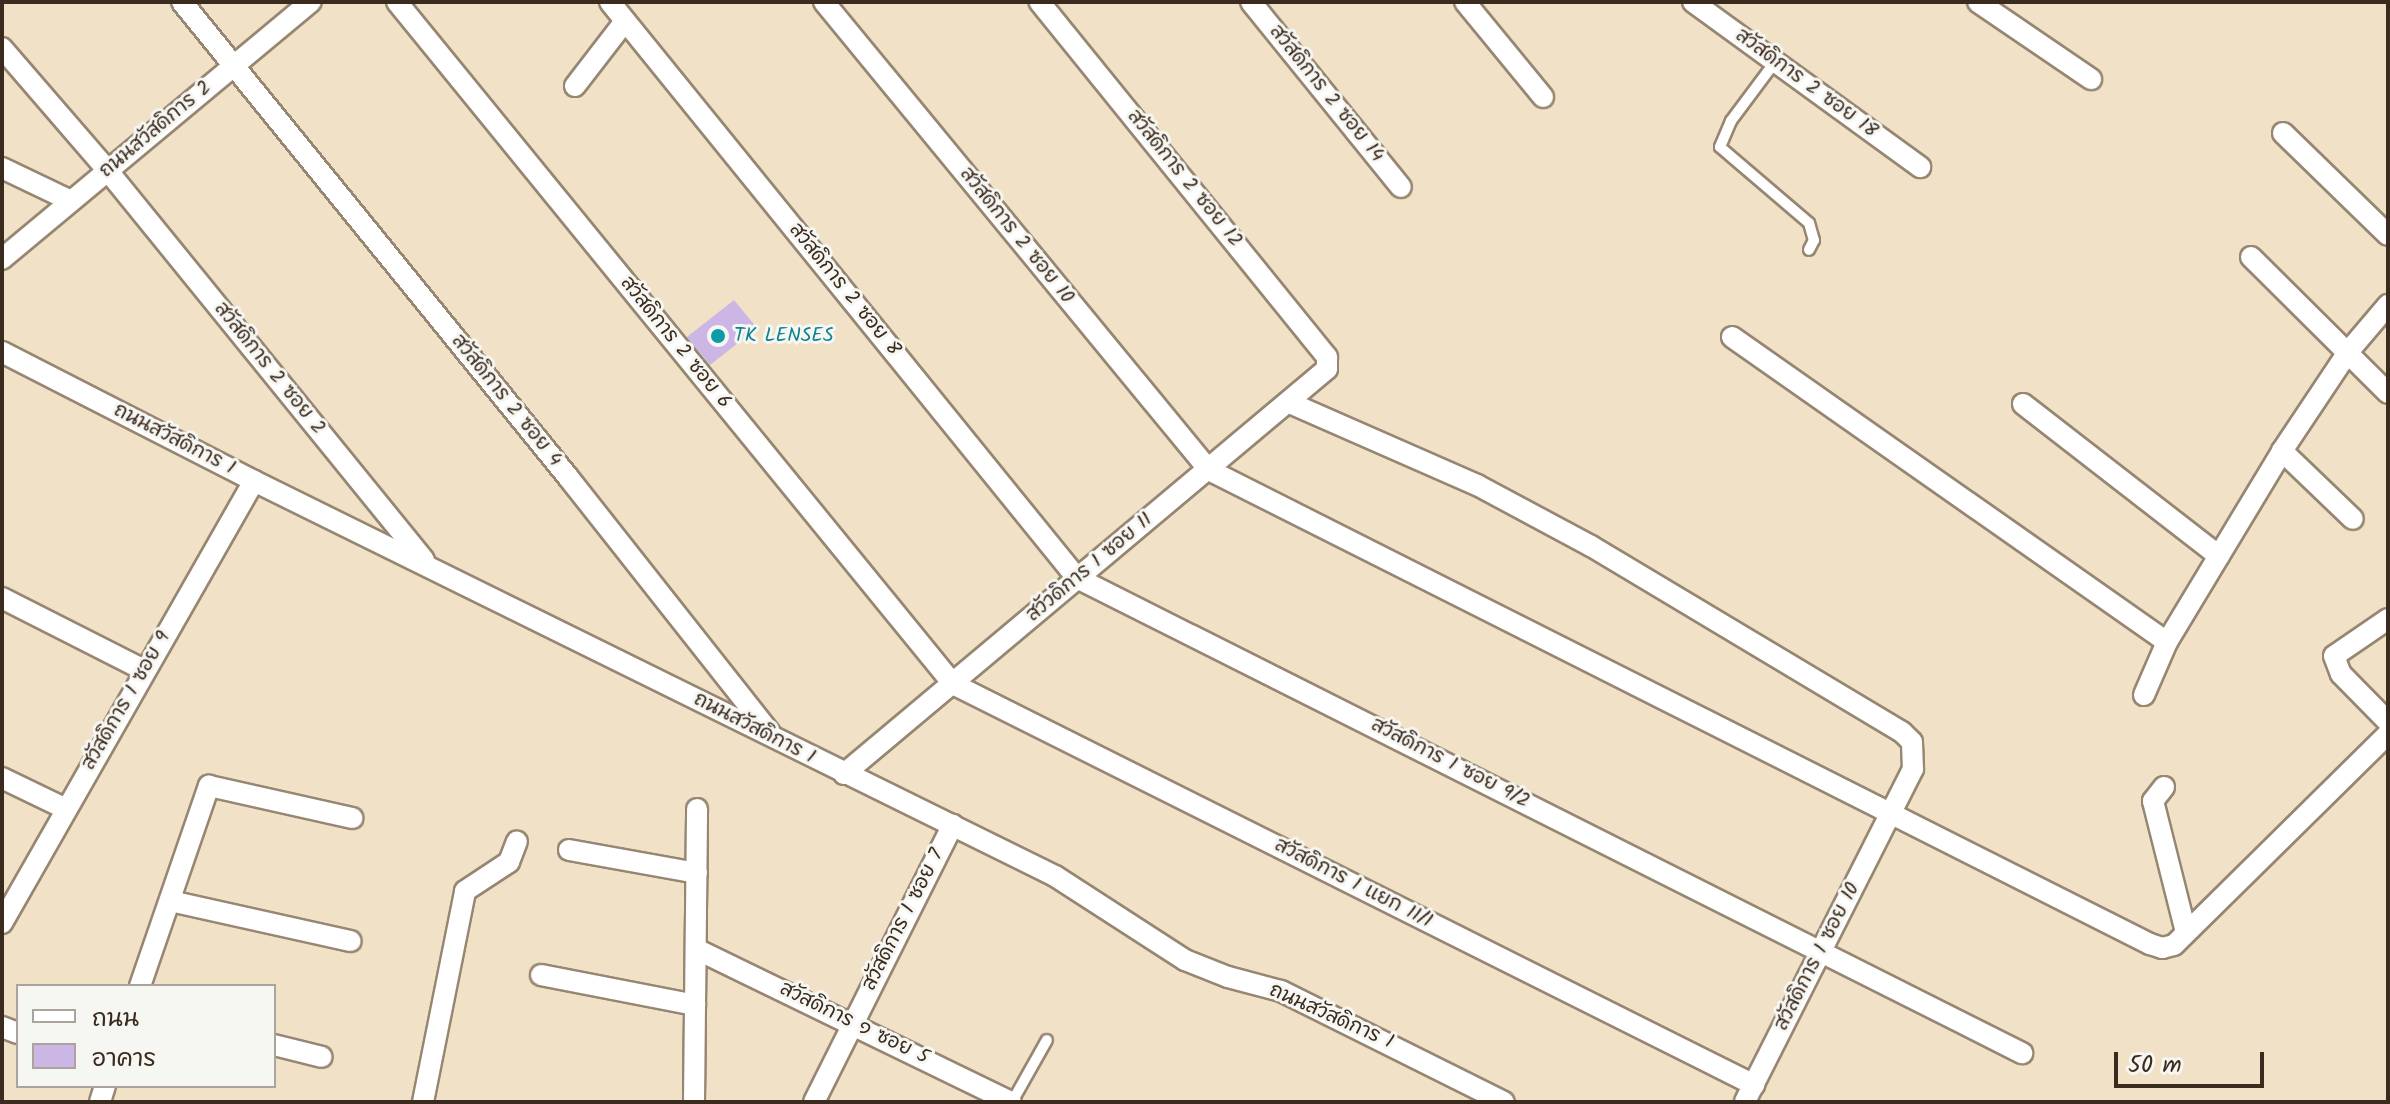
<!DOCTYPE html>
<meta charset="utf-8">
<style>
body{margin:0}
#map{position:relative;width:2390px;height:1104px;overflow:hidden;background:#f1e1c6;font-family:Kalam,"Playpen Sans Thai",sans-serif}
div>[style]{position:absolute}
.building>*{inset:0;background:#ccb6e6}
.roads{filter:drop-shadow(2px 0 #968672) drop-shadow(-2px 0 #968672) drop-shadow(0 2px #968672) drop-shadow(0 -2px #968672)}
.lane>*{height:10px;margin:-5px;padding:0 5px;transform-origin:5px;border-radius:5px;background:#fff}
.street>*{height:20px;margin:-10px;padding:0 10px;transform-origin:10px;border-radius:10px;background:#fff}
.dots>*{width:22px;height:22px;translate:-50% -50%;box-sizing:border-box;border:4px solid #f6f6f2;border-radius:50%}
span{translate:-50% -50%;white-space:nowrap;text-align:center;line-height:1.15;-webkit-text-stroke:6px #f6f6f2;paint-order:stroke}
.street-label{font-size:20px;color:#3b2a1e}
.culture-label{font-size:20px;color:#0d838f}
.left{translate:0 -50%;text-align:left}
.frame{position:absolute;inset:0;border:4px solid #3b2a1e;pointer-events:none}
.legend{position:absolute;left:16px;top:984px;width:260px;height:104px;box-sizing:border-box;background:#f6f6f2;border:2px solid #aba49d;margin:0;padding:10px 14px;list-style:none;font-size:24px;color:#3b2a1e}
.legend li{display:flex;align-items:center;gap:16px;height:40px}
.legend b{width:40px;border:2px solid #aba49d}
.scale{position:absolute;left:2114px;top:1052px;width:150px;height:36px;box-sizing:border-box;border:4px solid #3b2a1e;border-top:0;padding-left:10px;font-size:24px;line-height:28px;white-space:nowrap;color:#3b2a1e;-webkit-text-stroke:6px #f6f6f2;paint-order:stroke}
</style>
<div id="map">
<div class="building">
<i style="clip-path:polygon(734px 300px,757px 328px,710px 365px,687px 337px)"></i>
</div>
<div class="roads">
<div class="lane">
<i style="left:1775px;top:62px;width:74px;rotate:126.7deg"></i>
<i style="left:1731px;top:121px;width:28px;rotate:113deg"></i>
<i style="left:1720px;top:147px;width:117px;rotate:40.5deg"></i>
<i style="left:1809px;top:223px;width:18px;rotate:74deg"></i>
<i style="left:1814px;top:240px;width:11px;rotate:117deg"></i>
<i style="left:1012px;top:1102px;width:71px;rotate:-60.6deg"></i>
</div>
<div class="street">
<i style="left:182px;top:2px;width:612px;rotate:50.9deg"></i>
<i style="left:568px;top:477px;width:326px;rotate:51.7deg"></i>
<i style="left:397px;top:2px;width:880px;rotate:50.81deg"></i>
<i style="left:953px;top:684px;width:896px;rotate:26.59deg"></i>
<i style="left:610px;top:2px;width:742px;rotate:50.97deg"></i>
<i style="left:1077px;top:578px;width:1058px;rotate:26.69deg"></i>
<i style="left:824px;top:2px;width:606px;rotate:50.56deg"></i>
<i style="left:1209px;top:470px;width:1054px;rotate:26.74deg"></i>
<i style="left:2150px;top:944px;width:13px;rotate:18deg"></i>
<i style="left:2162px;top:948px;width:12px;rotate:-14deg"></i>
<i style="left:2174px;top:945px;width:301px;rotate:-44.6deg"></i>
<i style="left:1251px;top:2px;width:238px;rotate:51deg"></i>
<i style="left:1465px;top:2px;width:123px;rotate:50.6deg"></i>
<i style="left:1693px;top:2px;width:281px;rotate:36deg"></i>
<i style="left:1978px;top:2px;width:137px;rotate:34.3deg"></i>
<i style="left:2px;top:48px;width:162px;rotate:49.2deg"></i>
<i style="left:108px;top:171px;width:501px;rotate:50.91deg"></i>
<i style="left:575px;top:86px;width:82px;rotate:-52.4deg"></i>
<i style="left:2283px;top:133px;width:146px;rotate:44.2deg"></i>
<i style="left:2px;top:168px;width:76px;rotate:25.6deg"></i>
<i style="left:2251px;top:257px;width:193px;rotate:44.8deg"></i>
<i style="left:2px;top:259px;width:402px;rotate:-39.8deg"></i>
<i style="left:1732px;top:337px;width:531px;rotate:35.04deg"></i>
<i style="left:2px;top:352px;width:283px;rotate:27.1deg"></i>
<i style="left:254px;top:481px;width:893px;rotate:26.25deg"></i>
<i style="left:1055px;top:876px;width:155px;rotate:32.9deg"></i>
<i style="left:1185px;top:960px;width:46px;rotate:21.6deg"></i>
<i style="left:1228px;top:977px;width:55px;rotate:14.8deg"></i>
<i style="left:1281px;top:991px;width:249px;rotate:26.5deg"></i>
<i style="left:1290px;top:403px;width:204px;rotate:23.7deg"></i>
<i style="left:1477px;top:485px;width:129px;rotate:28.2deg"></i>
<i style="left:1591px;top:546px;width:362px;rotate:30.9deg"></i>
<i style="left:1902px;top:732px;width:14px;rotate:45deg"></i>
<i style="left:1912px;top:742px;width:27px;rotate:88deg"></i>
<i style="left:1913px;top:769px;width:373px;rotate:116.8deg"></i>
<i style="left:2023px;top:404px;width:248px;rotate:37.8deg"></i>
<i style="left:2282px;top:451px;width:98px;rotate:43.8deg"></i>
<i style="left:2px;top:598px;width:159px;rotate:26.9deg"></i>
<i style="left:2388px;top:619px;width:65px;rotate:145.6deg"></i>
<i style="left:2334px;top:656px;width:19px;rotate:69deg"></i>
<i style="left:2341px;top:674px;width:67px;rotate:45.6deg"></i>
<i style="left:2144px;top:695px;width:58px;rotate:-66.5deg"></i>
<i style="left:2167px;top:642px;width:223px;rotate:-58.9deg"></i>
<i style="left:2282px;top:451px;width:119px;rotate:-56.3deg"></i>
<i style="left:2348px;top:352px;width:62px;rotate:-49.6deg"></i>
<i style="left:844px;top:774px;width:630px;rotate:-39.98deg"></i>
<i style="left:1327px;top:369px;width:12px;rotate:-90deg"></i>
<i style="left:1327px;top:357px;width:457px;rotate:-129deg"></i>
<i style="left:2px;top:778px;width:71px;rotate:25.8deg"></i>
<i style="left:2164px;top:787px;width:18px;rotate:128deg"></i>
<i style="left:2153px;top:801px;width:135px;rotate:75.9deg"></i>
<i style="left:569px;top:850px;width:130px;rotate:10.2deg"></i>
<i style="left:170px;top:901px;width:185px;rotate:12.5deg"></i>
<i style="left:2px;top:923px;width:509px;rotate:-60.31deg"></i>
<i style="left:696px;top:949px;width:350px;rotate:25.9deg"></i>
<i style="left:541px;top:975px;width:157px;rotate:11deg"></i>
<i style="left:140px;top:986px;width:212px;rotate:-71deg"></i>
<i style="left:209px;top:786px;width:147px;rotate:12.6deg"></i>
<i style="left:2px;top:1027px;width:17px;rotate:21deg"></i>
<i style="left:274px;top:1045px;width:49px;rotate:14deg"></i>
<i style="left:100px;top:1102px;width:17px;rotate:-73deg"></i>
<i style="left:423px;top:1102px;width:215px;rotate:-78.7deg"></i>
<i style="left:465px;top:891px;width:53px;rotate:-33.4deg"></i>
<i style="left:509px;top:862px;width:22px;rotate:-69deg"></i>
<i style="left:694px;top:1102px;width:293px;rotate:-89.4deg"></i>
<i style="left:814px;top:1102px;width:310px;rotate:-63.4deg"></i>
</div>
</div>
<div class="dots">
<i style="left:718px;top:336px;background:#0f9aa8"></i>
</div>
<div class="street-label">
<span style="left:1806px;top:84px;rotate:36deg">สวัสดิการ 2 ซอย 18</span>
<span style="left:1326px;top:94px;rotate:51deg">สวัสดิการ 2 ซอย 14</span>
<span style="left:156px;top:130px;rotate:-40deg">ถนนสวัสดิการ 2</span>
<span style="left:1184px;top:179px;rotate:51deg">สวัสดิการ 2 ซอย 12</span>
<span style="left:1016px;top:236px;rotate:51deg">สวัสดิการ 2 ซอย 10</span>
<span style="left:844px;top:290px;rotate:51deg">สวัสดิการ 2 ซอย 8</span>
<span style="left:675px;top:343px;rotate:51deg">สวัสดิการ 2 ซอย 6</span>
<span style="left:269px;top:369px;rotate:51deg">สวัสดิการ 2 ซอย 2</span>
<span style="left:506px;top:401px;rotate:51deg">สวัสดิการ 2 ซอย 4</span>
<span style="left:174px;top:440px;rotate:27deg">ถนนสวัสดิการ 1</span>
<span style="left:1090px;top:568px;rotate:-40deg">สวัวดิการ 1 ซอย 11</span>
<span style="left:127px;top:701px;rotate:-60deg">สวัสดิการ 1 ซอย 9</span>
<span style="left:754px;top:729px;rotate:27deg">ถนนสวัสดิการ 1</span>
<span style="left:1450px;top:764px;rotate:27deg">สวัสดิการ 1 ซอย 9/2</span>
<span style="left:1353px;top:884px;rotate:27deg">สวัสดิการ 1 แยก 11/1</span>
<span style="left:904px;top:920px;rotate:-63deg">สวัสดิการ 1 ซอย 7</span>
<span style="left:1818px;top:957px;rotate:-63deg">สวัสดิการ 1 ซอย 10</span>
<span style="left:1331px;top:1017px;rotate:24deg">ถนนสวัสดิการ 1</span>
<span style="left:854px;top:1024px;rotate:26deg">สวัสดิการ ๑ ซอย 5</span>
</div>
<div class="culture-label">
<span class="left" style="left:734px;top:336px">TK LENSES</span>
</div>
<div class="frame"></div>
<ul class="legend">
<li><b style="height:10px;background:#fff"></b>ถนน</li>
<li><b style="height:22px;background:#ccb6e6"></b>อาคาร</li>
</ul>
<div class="scale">50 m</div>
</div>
